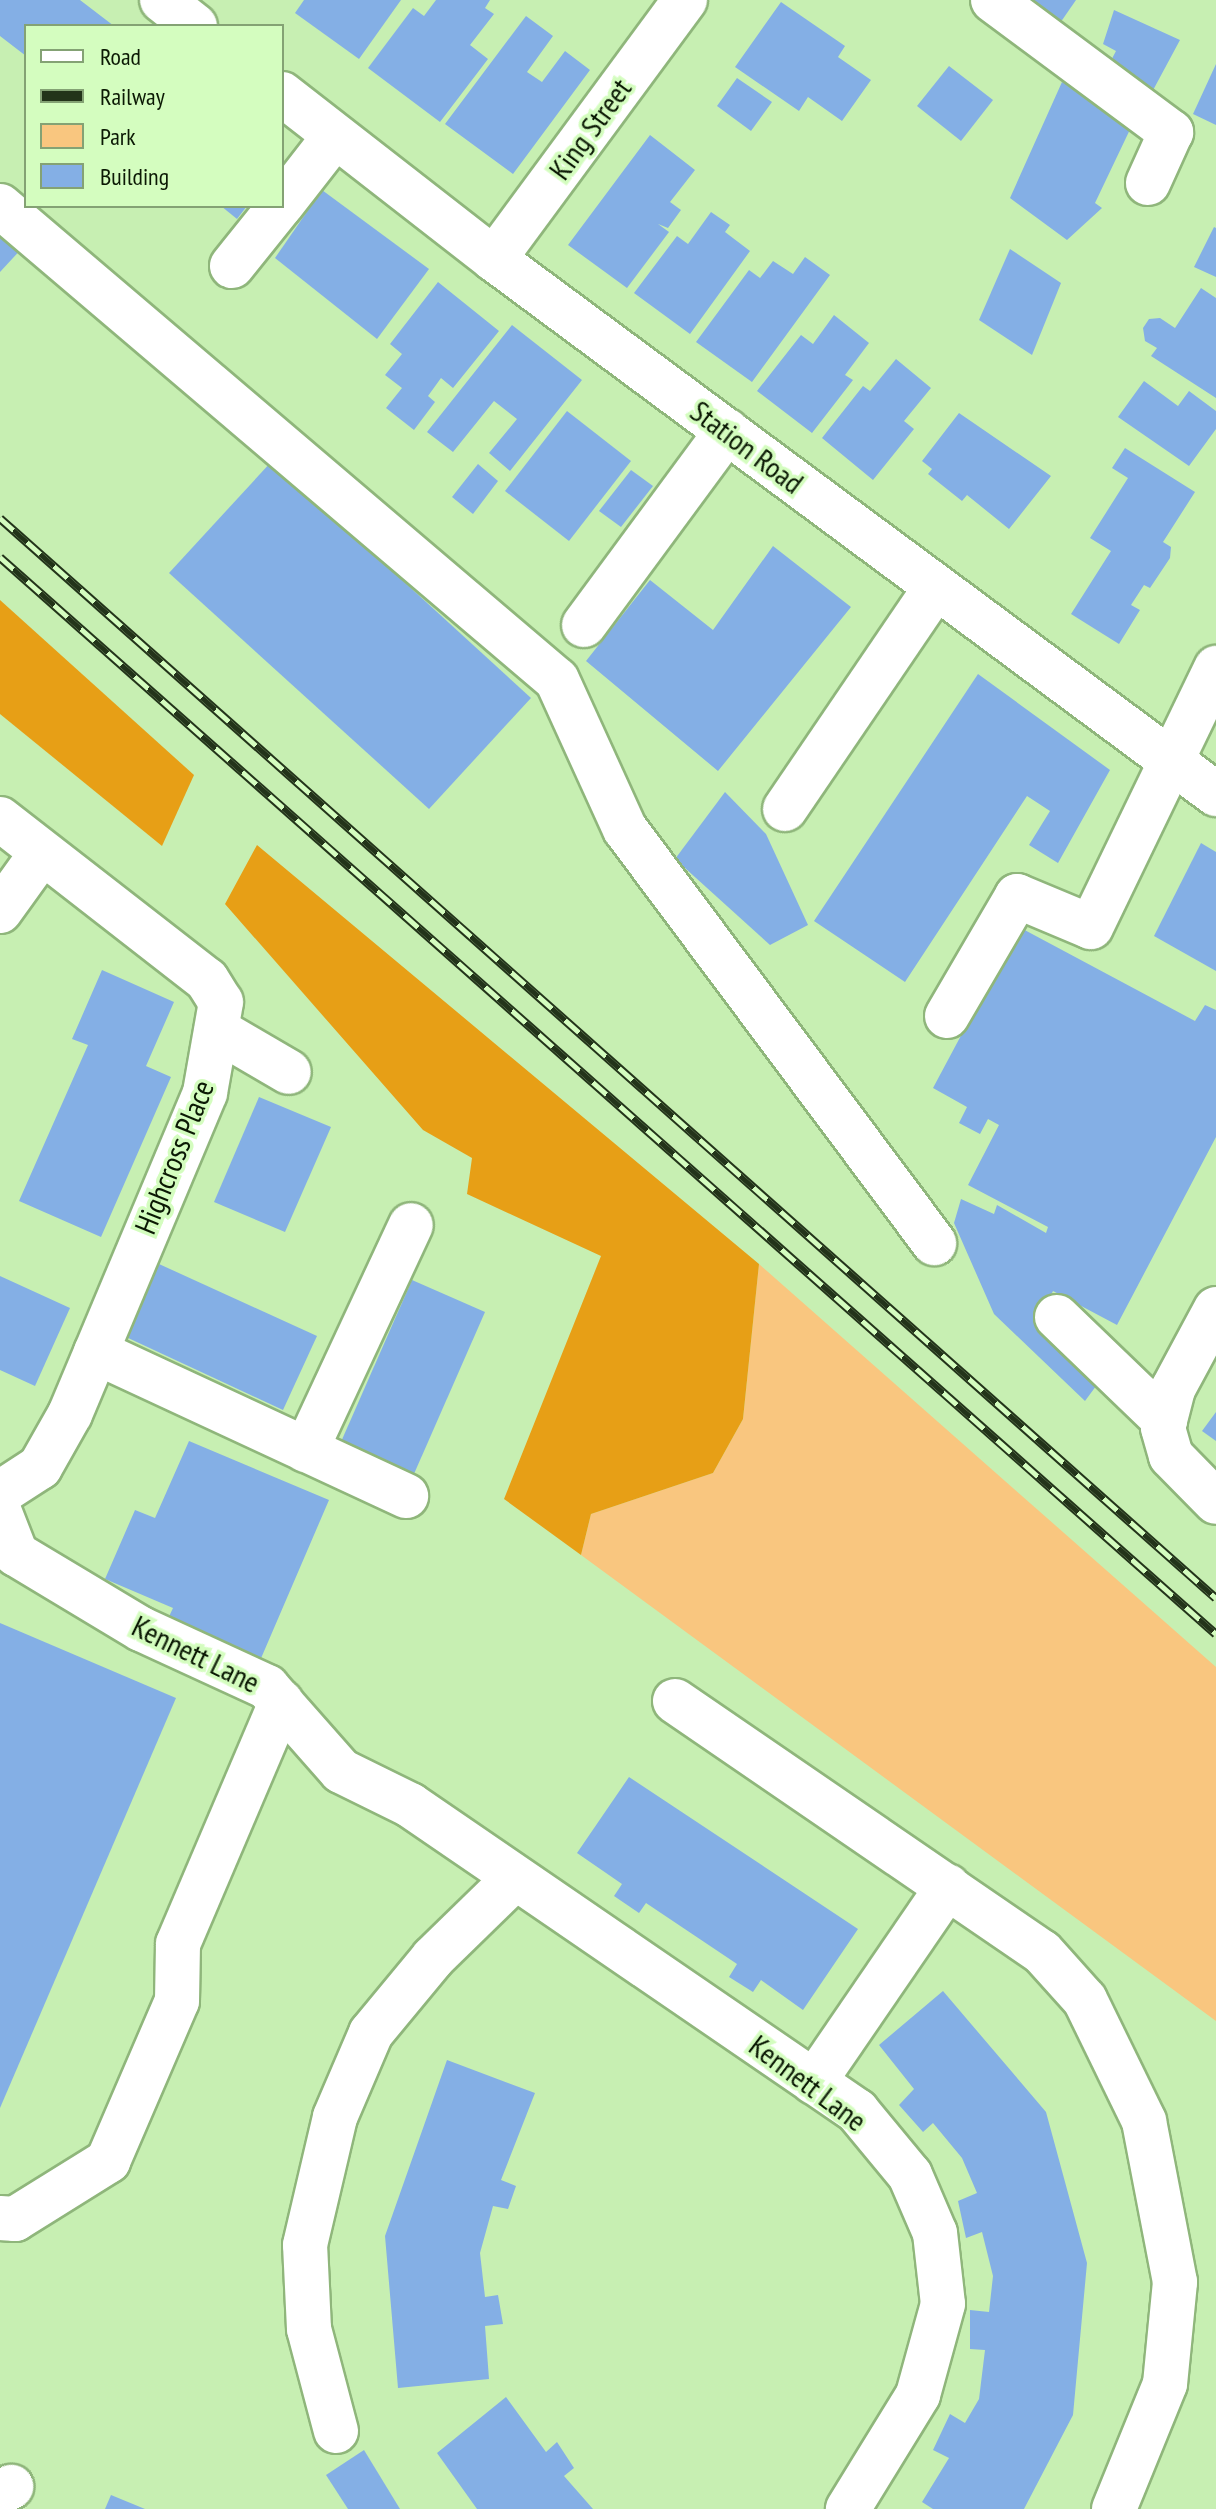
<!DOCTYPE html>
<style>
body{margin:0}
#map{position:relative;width:1216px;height:2509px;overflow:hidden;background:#c7efb2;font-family:"PT Sans Narrow",sans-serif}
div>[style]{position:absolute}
.green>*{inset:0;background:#f9c67f}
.forest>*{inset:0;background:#e79f16}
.building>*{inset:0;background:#84afe5}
.roads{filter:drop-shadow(2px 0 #8fb67b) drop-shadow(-2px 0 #8fb67b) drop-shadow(0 2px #8fb67b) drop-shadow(0 -2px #8fb67b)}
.minor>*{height:44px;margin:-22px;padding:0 22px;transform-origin:22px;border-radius:22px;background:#fff}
.rail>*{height:9px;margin-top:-4.5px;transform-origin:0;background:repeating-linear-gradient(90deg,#d4fdbf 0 18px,#23341a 0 36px);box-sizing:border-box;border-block:2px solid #23341a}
span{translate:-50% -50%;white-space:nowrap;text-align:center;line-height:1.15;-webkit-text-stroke:7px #d4fdbf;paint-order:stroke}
.street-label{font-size:30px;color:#0b1904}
.legend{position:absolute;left:24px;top:24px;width:260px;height:184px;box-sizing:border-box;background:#d4fdbf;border:2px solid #84a274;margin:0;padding:10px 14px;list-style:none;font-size:24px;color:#0b1904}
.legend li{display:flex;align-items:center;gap:16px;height:40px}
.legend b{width:40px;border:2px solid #84a274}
</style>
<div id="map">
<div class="green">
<i style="clip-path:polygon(759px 1264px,1216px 1667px,1216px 2021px,581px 1555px,591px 1514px,713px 1473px,743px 1419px)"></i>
</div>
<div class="forest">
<i style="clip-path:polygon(0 600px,194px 775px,162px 846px,0 714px)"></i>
<i style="clip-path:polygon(257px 845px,759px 1264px,743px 1419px,713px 1473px,591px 1514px,581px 1555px,504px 1499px,601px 1256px,467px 1194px,472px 1158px,423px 1130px,225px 904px)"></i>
</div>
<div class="building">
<i style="clip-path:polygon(0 0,80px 0,114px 26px,26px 26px,26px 56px,0 36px)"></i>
<i style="clip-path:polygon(304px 0,401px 0,359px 59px,295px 13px)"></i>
<i style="clip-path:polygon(436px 0,490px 0,485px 8px,494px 14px,470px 45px,488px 59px,440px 122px,368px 68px,413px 8px,424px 16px)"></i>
<i style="clip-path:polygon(1022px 0,1076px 0,1058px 26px)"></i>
<i style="clip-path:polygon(781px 2px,845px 46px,838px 57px,871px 80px,842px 121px,808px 97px,799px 111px,735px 67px)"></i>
<i style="clip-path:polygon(1114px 10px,1180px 40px,1151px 94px,1105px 72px,1116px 51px,1103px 44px)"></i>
<i style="clip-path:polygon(526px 16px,553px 36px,527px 72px,542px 82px,565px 51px,590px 70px,513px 174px,445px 124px)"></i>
<i style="clip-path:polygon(1216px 64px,1216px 125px,1193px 114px)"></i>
<i style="clip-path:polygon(949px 66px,993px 100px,961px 141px,917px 106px)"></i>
<i style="clip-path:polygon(737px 78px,772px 102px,751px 131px,717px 106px)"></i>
<i style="clip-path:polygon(1062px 82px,1135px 119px,1095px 203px,1102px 208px,1067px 240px,1010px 198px)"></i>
<i style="clip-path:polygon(650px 135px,695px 170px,670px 202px,681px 210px,668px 228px,658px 224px,669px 232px,627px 288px,568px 245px)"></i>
<i style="clip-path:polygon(322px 190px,429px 269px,377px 339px,275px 258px)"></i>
<i style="clip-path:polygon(221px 206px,247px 206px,237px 219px)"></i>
<i style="clip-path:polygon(711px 212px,730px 225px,725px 232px,750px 251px,690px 334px,634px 293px,677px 236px,688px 244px)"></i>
<i style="clip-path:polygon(0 223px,25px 245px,0 272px)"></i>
<i style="clip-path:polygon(1214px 227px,1216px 228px,1216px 277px,1194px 267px)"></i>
<i style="clip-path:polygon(1010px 249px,1061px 283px,1032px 355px,979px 320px)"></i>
<i style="clip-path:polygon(805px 257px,830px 275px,752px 382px,696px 342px,749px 270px,760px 278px,773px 261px,793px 274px)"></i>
<i style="clip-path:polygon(438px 282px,499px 331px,453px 388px,441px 378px,428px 396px,435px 402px,414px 430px,386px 408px,402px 388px,385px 375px,402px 354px,390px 344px)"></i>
<i style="clip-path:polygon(1201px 288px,1216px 298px,1216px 398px,1151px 356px,1157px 348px,1145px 341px,1143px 328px,1149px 319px,1160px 318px,1175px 328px)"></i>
<i style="clip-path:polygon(834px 315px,869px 343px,845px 375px,853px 380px,812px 433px,757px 391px,801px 335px,813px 344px)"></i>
<i style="clip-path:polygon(512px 325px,582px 380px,510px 471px,489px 453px,517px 419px,494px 401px,453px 452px,427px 432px)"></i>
<i style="clip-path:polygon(896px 359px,931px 388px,904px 421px,914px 429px,873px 480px,822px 438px,863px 386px,870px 391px)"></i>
<i style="clip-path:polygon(1144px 381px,1178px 406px,1189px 391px,1216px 411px,1216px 429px,1189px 466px,1118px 417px)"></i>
<i style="clip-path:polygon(567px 411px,631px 461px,569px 541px,505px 491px)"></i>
<i style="clip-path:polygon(959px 413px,1051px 476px,1009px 529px,967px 495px,962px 501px,928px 474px,932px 469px,922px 461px)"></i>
<i style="clip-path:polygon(1125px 448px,1195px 492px,1163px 542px,1171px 547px,1170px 558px,1150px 588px,1144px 585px,1131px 605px,1140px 610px,1119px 644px,1071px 614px,1111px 551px,1090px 538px,1128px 478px,1112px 468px)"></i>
<i style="clip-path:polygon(272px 461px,531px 698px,429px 809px,169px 573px)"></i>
<i style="clip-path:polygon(478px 464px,498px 481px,473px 514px,452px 497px)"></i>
<i style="clip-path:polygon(631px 470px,653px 486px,621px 527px,599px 511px)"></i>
<i style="clip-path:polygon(773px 546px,851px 607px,718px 771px,586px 661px,650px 580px,713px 630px)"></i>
<i style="clip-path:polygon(978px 674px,1110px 770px,1058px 863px,1029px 845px,1050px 811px,1027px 796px,905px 982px,814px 921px)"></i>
<i style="clip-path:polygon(725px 792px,766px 834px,808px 925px,770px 945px,675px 859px)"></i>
<i style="clip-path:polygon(1201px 843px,1216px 852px,1216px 971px,1154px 936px)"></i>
<i style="clip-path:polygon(1019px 927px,1195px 1021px,1205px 1005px,1216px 1010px,1216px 1137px,1117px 1325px,1053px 1291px,1038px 1321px,1102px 1378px,1085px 1401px,994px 1314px,954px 1223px,961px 1199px,994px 1214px,997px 1205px,1046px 1233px,1048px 1227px,968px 1185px,999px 1125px,988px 1119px,980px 1134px,959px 1123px,967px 1107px,933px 1088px)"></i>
<i style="clip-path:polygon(102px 970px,174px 1002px,146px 1066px,171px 1077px,101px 1237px,19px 1201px,88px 1045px,72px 1039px)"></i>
<i style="clip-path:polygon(259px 1097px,331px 1127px,285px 1232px,214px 1202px)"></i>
<i style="clip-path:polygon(159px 1264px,317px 1336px,283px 1410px,126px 1337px)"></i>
<i style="clip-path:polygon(0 1276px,70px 1308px,35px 1386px,0 1370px)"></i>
<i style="clip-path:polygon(412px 1280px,485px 1312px,410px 1483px,337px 1451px)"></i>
<i style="clip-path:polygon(1216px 1412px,1216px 1441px,1202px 1431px)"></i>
<i style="clip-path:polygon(189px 1441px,329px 1500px,259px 1663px,166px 1623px,173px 1608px,105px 1579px,135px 1510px,155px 1518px)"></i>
<i style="clip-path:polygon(0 1623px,176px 1698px,0 2108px)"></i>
<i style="clip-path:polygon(629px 1777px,858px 1929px,803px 2010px,761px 1980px,753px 1992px,729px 1977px,737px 1964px,646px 1903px,639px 1913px,614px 1896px,622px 1884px,577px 1853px)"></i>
<i style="clip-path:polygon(943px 1991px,1046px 2112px,1087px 2263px,1073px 2415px,1024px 2509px,933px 2509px,922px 2502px,949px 2458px,933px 2450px,950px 2414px,965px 2423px,979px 2399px,985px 2350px,970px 2349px,970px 2310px,989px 2312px,993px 2276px,982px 2232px,966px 2238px,958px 2201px,977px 2193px,962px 2158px,933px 2123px,923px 2132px,899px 2105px,914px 2089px,879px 2045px)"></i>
<i style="clip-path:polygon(447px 2060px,535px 2093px,501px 2180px,516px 2186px,508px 2209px,493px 2206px,480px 2253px,485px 2297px,498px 2295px,503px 2324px,485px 2326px,489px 2379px,398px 2388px,385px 2236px)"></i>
<i style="clip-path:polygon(506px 2397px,546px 2452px,557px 2442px,574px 2468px,564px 2476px,593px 2509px,477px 2509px,437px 2453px)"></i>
<i style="clip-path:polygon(364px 2450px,400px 2509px,348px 2509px,326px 2475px)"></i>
<i style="clip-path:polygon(111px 2495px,145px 2509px,105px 2509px)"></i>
</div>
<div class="roads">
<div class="minor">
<i style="left:162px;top:0;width:42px;rotate:38.2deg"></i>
<i style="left:993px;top:0;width:222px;rotate:36.6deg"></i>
<i style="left:1171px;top:132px;width:56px;rotate:114.3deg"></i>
<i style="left:282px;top:94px;width:269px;rotate:37.9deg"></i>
<i style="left:494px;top:259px;width:899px;rotate:36.54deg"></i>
<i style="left:282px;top:204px;width:86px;rotate:-52.1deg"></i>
<i style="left:0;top:206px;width:731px;rotate:40.4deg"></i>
<i style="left:557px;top:680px;width:164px;rotate:65.5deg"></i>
<i style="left:625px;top:829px;width:517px;rotate:53.26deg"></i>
<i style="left:494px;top:259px;width:322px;rotate:-53.6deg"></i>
<i style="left:232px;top:266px;width:77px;rotate:-51.3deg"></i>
<i style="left:584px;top:625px;width:241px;rotate:-53.6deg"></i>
<i style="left:785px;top:809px;width:268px;rotate:-55.8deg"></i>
<i style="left:0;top:819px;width:262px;rotate:37.9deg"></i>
<i style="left:207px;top:980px;width:26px;rotate:58deg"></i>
<i style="left:221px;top:1002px;width:92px;rotate:100deg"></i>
<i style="left:205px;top:1093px;width:348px;rotate:112.8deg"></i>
<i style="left:70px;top:1414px;width:61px;rotate:119.5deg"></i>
<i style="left:40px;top:1467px;width:48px;rotate:147deg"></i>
<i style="left:0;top:911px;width:70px;rotate:-54.3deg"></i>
<i style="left:947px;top:1016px;width:139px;rotate:-59.7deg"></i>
<i style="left:1017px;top:896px;width:80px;rotate:22.7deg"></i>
<i style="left:1091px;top:927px;width:288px;rotate:-64.2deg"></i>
<i style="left:217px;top:1030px;width:83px;rotate:30.3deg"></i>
<i style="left:1216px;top:1309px;width:91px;rotate:118.3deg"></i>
<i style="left:1173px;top:1389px;width:40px;rotate:104.4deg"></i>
<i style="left:1163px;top:1428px;width:29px;rotate:74deg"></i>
<i style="left:1171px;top:1456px;width:64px;rotate:45.6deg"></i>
<i style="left:1057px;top:1317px;width:150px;rotate:43.9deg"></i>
<i style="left:96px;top:1352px;width:342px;rotate:24.9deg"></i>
<i style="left:306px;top:1450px;width:248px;rotate:-65deg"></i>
<i style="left:0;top:1513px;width:44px;rotate:68.7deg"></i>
<i style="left:16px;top:1554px;width:146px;rotate:31deg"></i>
<i style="left:141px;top:1629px;width:139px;rotate:24.7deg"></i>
<i style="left:267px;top:1687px;width:112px;rotate:48.6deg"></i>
<i style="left:341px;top:1771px;width:77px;rotate:26.2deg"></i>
<i style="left:410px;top:1805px;width:542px;rotate:34.39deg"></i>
<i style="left:857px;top:2111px;width:83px;rotate:50.4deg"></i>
<i style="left:910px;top:2175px;width:63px;rotate:66.7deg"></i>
<i style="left:935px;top:2233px;width:71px;rotate:83.6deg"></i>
<i style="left:943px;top:2304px;width:94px;rotate:105.4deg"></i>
<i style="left:918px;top:2395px;width:134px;rotate:121.6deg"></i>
<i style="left:675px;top:1701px;width:445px;rotate:34.4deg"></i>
<i style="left:1042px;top:1952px;width:64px;rotate:48.1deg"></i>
<i style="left:1085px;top:2000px;width:135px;rotate:64deg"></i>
<i style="left:1144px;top:2121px;width:164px;rotate:79.1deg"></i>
<i style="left:1175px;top:2282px;width:102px;rotate:95.6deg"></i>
<i style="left:1165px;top:2384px;width:135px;rotate:112.2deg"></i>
<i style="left:814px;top:2082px;width:237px;rotate:-55.6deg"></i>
<i style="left:0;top:2218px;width:15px;rotate:4deg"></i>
<i style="left:15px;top:2219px;width:110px;rotate:-31.9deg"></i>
<i style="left:108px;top:2161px;width:174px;rotate:-66.7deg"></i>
<i style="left:177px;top:2001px;width:57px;rotate:-89deg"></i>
<i style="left:178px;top:1944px;width:263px;rotate:-66.9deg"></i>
<i style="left:336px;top:2431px;width:106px;rotate:-104.8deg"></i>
<i style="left:309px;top:2329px;width:84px;rotate:-92.7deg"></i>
<i style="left:305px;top:2245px;width:131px;rotate:-76.8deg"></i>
<i style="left:335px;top:2117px;width:91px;rotate:-66.8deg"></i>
<i style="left:371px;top:2033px;width:97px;rotate:-50.4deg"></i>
<i style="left:433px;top:1958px;width:113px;rotate:-44.3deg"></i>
<i style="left:0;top:2493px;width:13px;rotate:-29deg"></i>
</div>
</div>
<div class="rail">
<i style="left:0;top:518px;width:1626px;rotate:41.61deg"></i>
<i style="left:0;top:557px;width:1624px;rotate:41.53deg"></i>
</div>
<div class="street-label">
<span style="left:590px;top:129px;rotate:-54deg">King Street</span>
<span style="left:747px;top:447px;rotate:37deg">Station Road</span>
<span style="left:174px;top:1157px;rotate:-68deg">Highcross Place</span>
<span style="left:196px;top:1654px;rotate:26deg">Kennett Lane</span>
<span style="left:808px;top:2083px;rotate:37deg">Kennett Lane</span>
</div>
<ul class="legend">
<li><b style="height:10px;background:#fff"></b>Road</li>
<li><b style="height:10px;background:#23341a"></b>Railway</li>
<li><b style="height:22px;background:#f9c67f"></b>Park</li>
<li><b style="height:22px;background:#84afe5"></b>Building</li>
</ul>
</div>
